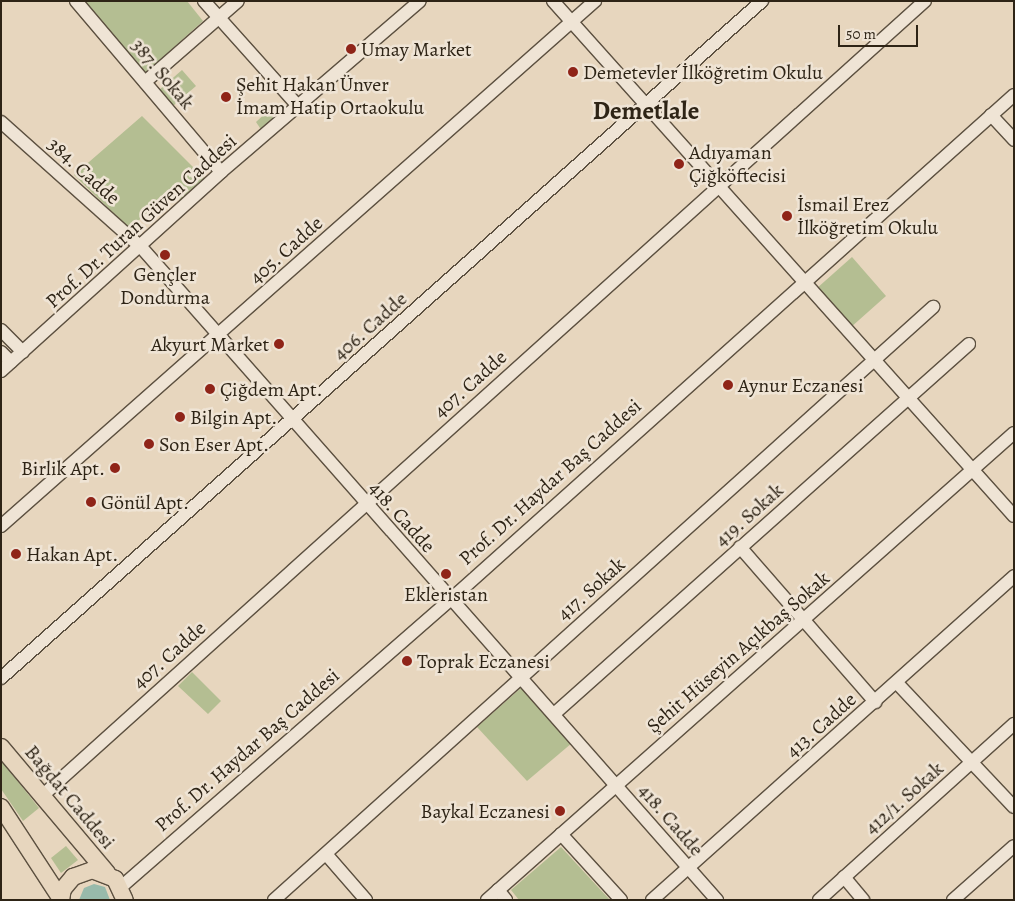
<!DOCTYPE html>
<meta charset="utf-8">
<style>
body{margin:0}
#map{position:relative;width:1015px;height:901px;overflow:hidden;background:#e7d6be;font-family:Alegreya,serif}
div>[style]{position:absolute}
.green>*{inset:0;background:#b4be92}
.water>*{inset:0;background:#98baab}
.roads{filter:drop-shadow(1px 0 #5c5040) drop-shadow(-1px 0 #5c5040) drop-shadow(0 1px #5c5040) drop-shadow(0 -1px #5c5040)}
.minor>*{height:12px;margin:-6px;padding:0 6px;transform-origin:6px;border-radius:6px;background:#efe4d5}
.major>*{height:16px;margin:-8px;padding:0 8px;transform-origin:8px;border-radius:8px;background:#e7d6be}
.dots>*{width:14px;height:14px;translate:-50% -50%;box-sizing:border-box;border:2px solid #efe4d5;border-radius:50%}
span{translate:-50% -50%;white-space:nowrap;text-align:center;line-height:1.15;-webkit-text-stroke:5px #efe4d5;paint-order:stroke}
.poi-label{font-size:20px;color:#2e2416}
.left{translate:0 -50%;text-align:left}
.right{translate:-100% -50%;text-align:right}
.street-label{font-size:20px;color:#2e2416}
.district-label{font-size:25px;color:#2e2416;font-weight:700}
.frame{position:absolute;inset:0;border:2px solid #2e2416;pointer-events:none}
.scale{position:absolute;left:838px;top:25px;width:80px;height:22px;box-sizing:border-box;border:2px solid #2e2416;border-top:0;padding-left:6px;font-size:15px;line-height:18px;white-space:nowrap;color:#2e2416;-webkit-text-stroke:4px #efe4d5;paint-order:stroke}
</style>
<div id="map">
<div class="green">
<i style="clip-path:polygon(82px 1px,187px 1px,203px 21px,144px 74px)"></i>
<i style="clip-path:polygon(182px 70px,196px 86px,173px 106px,159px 90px)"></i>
<i style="clip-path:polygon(271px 108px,278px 116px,262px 131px,256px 122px)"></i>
<i style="clip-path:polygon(142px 116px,206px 180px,183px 202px,172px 194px,129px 228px,74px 175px)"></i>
<i style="clip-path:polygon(852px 257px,886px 296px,850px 328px,816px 289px)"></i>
<i style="clip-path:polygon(192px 672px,221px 701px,208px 714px,178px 686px)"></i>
<i style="clip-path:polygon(522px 687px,572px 743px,527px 781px,477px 727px)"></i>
<i style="clip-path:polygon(1px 760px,39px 808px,23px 821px,1px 789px)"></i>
<i style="clip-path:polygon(66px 846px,78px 860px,61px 873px,51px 858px)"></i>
<i style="clip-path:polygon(561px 847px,610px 900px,519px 900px,511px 890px)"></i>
</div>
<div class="water">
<i style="clip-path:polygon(94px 884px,105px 887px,110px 900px,79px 900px,84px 888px)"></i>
</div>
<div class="roads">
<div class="minor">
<i style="left:76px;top:1px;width:224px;rotate:49.7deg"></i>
<i style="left:204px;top:1px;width:141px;rotate:48.2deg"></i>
<i style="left:553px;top:1px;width:691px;rotate:48.17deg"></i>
<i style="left:145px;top:82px;width:123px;rotate:-41.1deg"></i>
<i style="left:991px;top:115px;width:34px;rotate:47deg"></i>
<i style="left:1px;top:122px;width:188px;rotate:41.8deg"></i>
<i style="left:141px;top:247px;width:871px;rotate:48.59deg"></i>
<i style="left:1px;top:330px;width:31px;rotate:45deg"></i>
<i style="left:1px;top:352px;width:14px;rotate:45deg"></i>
<i style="left:1px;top:371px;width:297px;rotate:-42.1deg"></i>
<i style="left:221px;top:172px;width:262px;rotate:-40.7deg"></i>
<i style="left:1px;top:526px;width:793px;rotate:-41.47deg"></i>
<i style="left:740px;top:547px;width:206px;rotate:48.9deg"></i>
<i style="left:1px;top:678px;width:1019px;rotate:-41.66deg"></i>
<i style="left:897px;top:683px;width:170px;rotate:46.7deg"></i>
<i style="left:554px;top:714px;width:556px;rotate:-41.72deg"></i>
<i style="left:42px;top:796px;width:1188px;rotate:-42deg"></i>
<i style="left:561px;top:834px;width:89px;rotate:47.7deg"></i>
<i style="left:326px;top:854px;width:61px;rotate:49deg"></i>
<i style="left:844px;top:877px;width:30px;rotate:50deg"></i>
<i style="left:121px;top:887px;width:437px;rotate:-41.1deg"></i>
<i style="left:450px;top:600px;width:757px;rotate:-41.84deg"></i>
<i style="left:498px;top:890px;width:13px;rotate:51deg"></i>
<i style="left:274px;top:900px;width:887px;rotate:-41.98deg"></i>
<i style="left:487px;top:900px;width:704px;rotate:-41.55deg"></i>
<i style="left:652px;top:900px;width:486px;rotate:-41.8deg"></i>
<i style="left:819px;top:900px;width:263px;rotate:-42.1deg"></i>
<i style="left:953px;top:900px;width:81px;rotate:-41.5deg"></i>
</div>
<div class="major">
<i style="left:1px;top:747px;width:165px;rotate:49.9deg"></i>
<i style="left:1px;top:807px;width:110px;rotate:56.9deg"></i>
<i style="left:61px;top:900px;width:11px;rotate:-80deg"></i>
<i style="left:63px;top:889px;width:16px;rotate:-50deg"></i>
<i style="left:73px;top:877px;width:20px;rotate:-20deg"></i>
<i style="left:92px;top:870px;width:25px;rotate:21deg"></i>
<i style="left:115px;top:879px;width:23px;rotate:65deg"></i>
</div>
</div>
<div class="dots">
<i style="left:351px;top:49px;background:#8f2418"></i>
<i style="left:573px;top:72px;background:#8f2418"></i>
<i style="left:226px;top:97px;background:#8f2418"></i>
<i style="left:679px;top:164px;background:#8f2418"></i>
<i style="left:787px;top:216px;background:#8f2418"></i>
<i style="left:165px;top:255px;background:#8f2418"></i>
<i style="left:279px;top:344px;background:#8f2418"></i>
<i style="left:728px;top:385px;background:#8f2418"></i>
<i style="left:210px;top:389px;background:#8f2418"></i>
<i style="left:180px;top:417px;background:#8f2418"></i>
<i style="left:149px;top:444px;background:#8f2418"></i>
<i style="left:115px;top:468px;background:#8f2418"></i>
<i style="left:91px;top:502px;background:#8f2418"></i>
<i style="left:16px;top:554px;background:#8f2418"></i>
<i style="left:446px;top:574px;background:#8f2418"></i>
<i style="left:407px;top:661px;background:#8f2418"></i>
<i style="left:560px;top:811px;background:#8f2418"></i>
</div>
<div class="poi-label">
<span class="left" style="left:361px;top:49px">Umay Market</span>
<span class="left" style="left:583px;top:72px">Demetevler İlköğretim Okulu</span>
<span class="left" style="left:236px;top:96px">Şehit Hakan Ünver<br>İmam Hatip Ortaokulu</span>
<span class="left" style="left:689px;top:164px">Adıyaman<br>Çiğköftecisi</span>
<span class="left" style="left:797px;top:216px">İsmail Erez<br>İlköğretim Okulu</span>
<span style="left:165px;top:286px">Gençler<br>Dondurma</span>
<span class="right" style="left:269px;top:344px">Akyurt Market</span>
<span class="left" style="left:738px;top:385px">Aynur Eczanesi</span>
<span class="left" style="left:220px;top:389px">Çiğdem Apt.</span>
<span class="left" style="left:190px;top:417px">Bilgin Apt.</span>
<span class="left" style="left:159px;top:444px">Son Eser Apt.</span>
<span class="right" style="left:105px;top:468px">Birlik Apt.</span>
<span class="left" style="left:101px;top:502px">Gönül Apt.</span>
<span class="left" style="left:26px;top:554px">Hakan Apt.</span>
<span style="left:446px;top:594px">Ekleristan</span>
<span class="left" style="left:417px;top:661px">Toprak Eczanesi</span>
<span class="right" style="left:550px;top:811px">Baykal Eczanesi</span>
</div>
<div class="street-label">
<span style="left:163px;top:74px;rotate:50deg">387. Sokak</span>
<span style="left:84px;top:171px;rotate:42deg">384. Cadde</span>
<span style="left:141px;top:221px;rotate:-42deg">Prof. Dr. Turan Güven Caddesi</span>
<span style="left:286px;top:250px;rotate:-42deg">405. Cadde</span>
<span style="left:370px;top:326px;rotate:-42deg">406. Cadde</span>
<span style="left:470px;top:384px;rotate:-42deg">407. Cadde</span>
<span style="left:550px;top:482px;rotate:-42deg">Prof. Dr. Haydar Baş Caddesi</span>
<span style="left:749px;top:515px;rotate:-42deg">419. Sokak</span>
<span style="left:402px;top:517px;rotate:48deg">418. Cadde</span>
<span style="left:591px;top:589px;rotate:-42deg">417. Sokak</span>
<span style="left:738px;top:652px;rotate:-41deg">Şehit Hüseyin Açıkbaş Sokak</span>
<span style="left:169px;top:655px;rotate:-42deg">407. Cadde</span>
<span style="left:821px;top:725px;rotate:-42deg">413. Cadde</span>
<span style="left:247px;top:750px;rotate:-41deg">Prof. Dr. Haydar Baş Caddesi</span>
<span style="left:70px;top:797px;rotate:50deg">Bağdat Caddesi</span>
<span style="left:904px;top:798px;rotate:-42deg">412/1. Sokak</span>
<span style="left:671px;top:820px;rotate:49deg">418. Cadde</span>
</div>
<div class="district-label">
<span style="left:646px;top:111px">Demetlale</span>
</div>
<div class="frame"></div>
<div class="scale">50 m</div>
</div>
